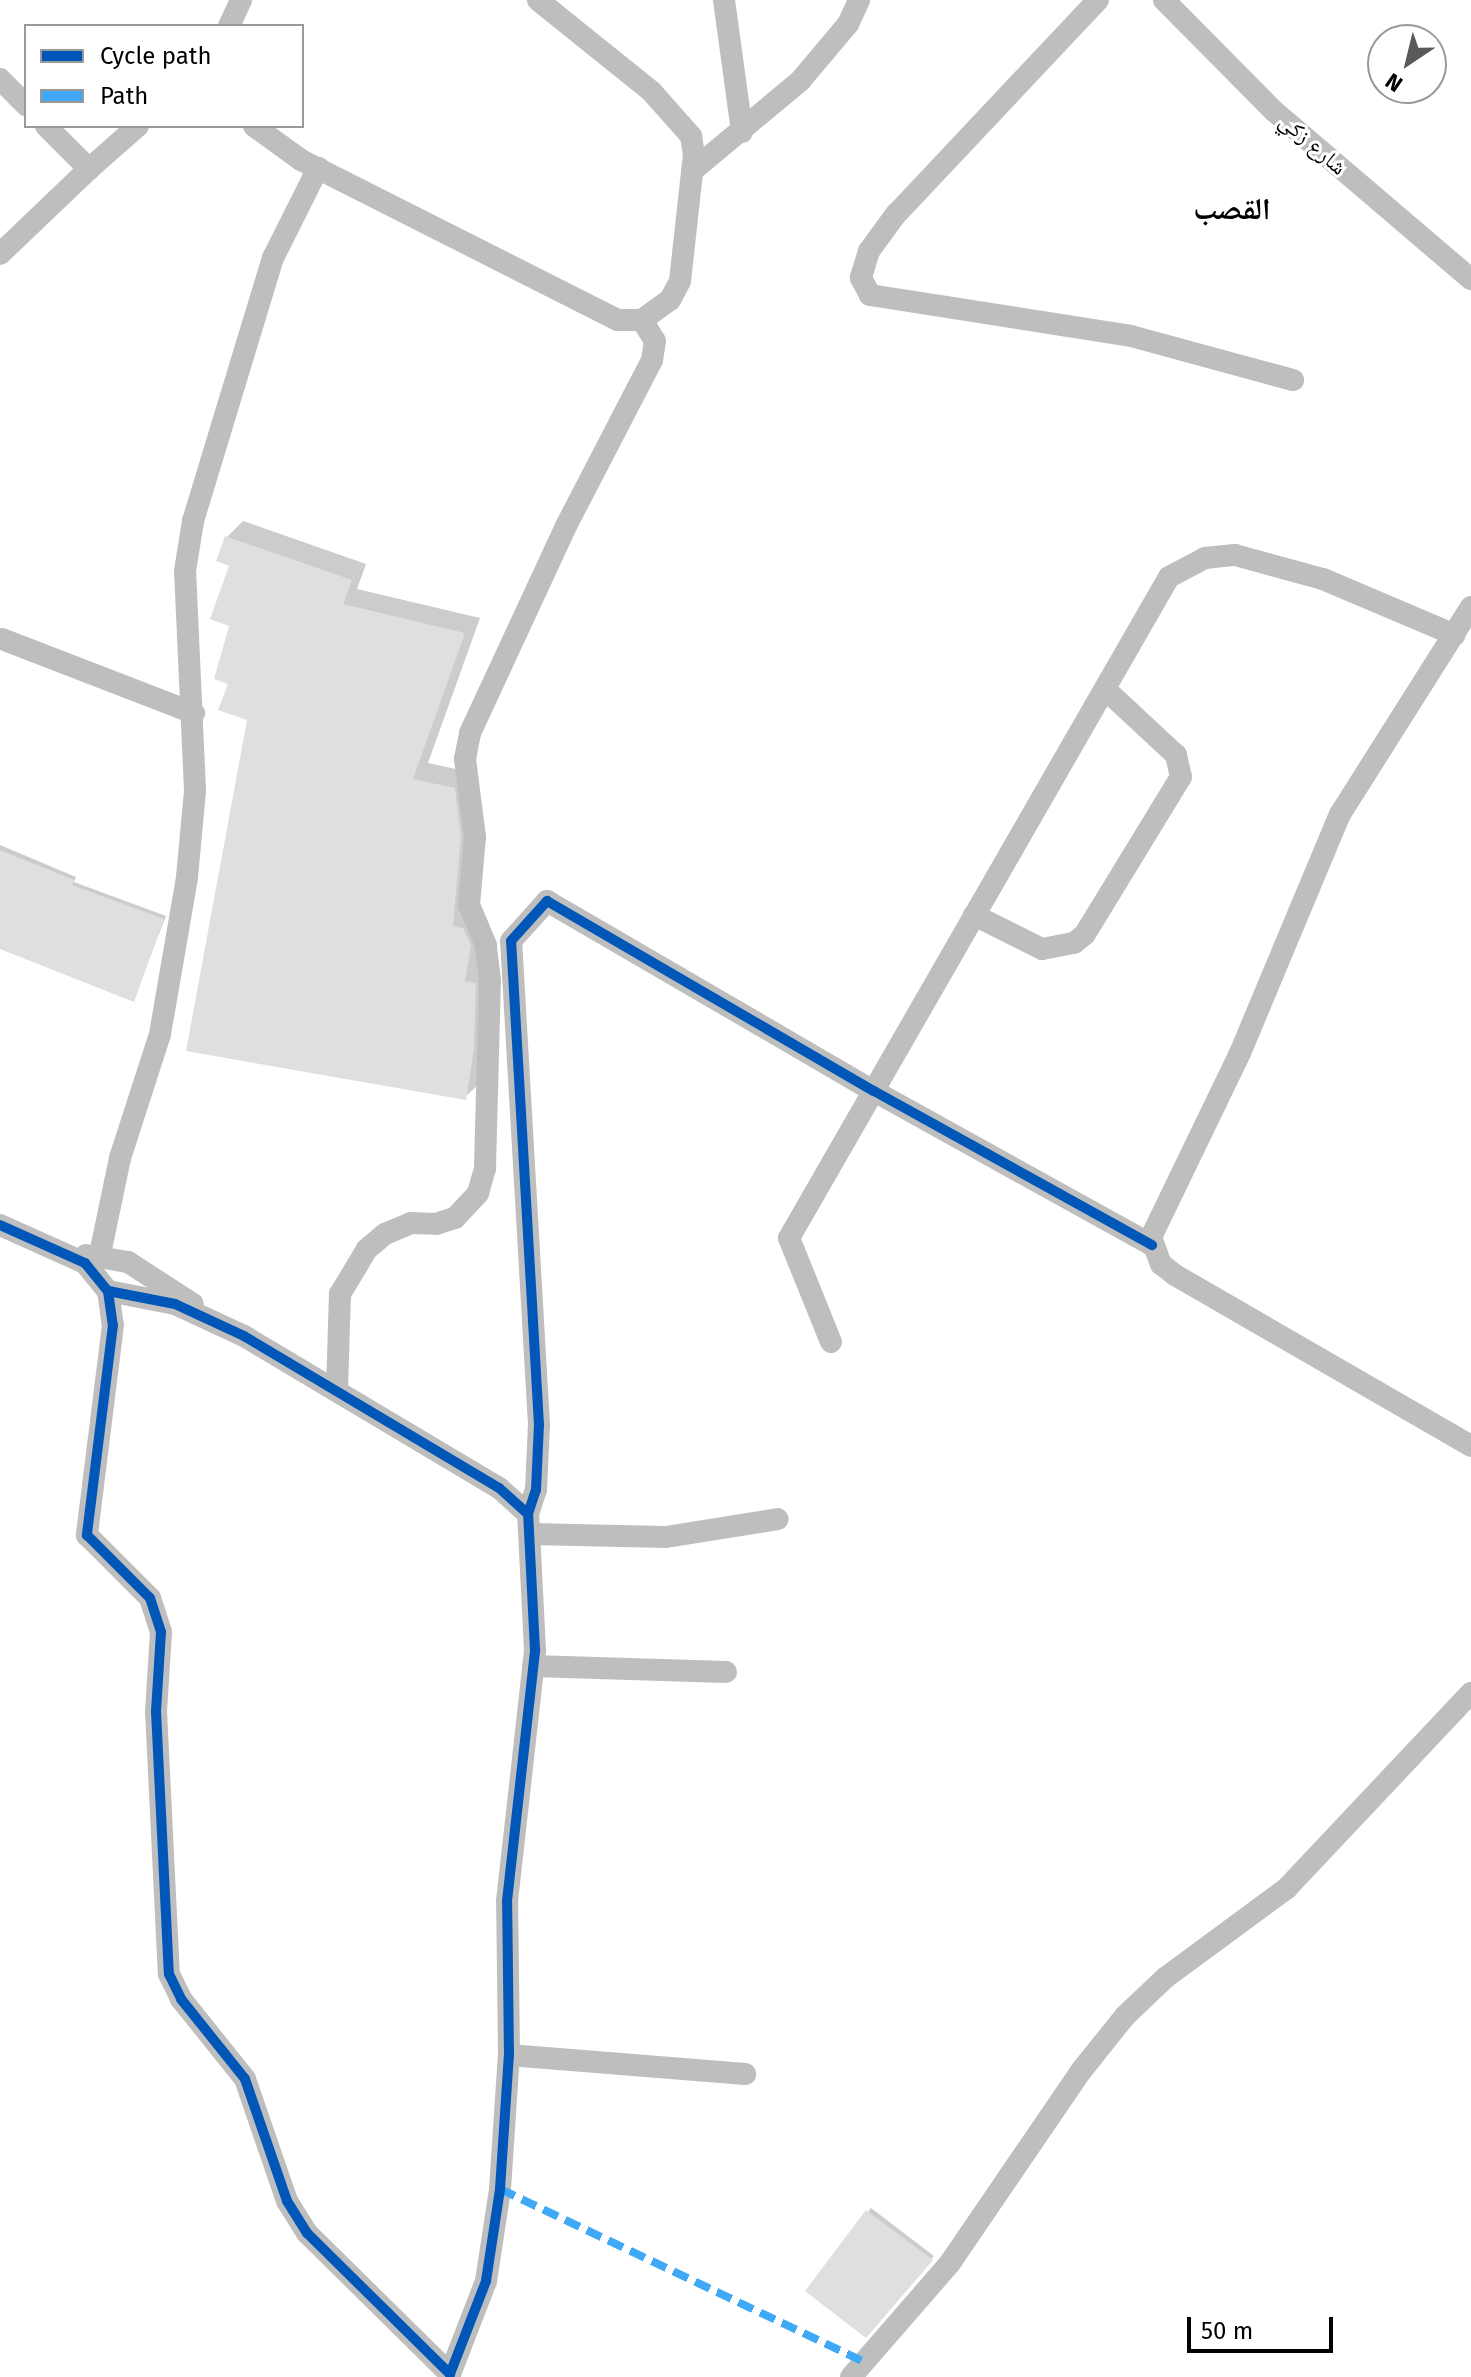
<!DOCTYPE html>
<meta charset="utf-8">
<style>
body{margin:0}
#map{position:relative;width:1471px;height:2377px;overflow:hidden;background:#fff;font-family:"Fira Sans","Noto Naskh Arabic",sans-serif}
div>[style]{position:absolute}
.shadow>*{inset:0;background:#0003}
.building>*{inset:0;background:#dfdfdf}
.street>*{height:22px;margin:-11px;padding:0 11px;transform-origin:11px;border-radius:11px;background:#bebebe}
.quiet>*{height:8px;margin-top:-4px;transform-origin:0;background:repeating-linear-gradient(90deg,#3fa9f5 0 16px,transparent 0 24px)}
.cycleway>*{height:10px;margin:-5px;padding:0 5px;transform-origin:5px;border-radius:5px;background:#0057b8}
span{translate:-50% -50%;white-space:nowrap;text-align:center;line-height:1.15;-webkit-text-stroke:6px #fff;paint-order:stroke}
.street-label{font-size:22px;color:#000}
.district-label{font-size:30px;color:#000;font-weight:700}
.legend{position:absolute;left:24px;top:24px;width:280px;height:104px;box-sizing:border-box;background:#fff;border:2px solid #999;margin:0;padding:10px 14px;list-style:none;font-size:24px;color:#000}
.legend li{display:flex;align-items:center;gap:16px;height:40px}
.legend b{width:40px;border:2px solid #999}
.north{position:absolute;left:1367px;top:24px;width:80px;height:80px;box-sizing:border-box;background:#fff;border:2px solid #999;border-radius:50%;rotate:215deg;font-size:22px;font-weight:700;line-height:32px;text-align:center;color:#000}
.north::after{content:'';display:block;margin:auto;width:28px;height:36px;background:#595959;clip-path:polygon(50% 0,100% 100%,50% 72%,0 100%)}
.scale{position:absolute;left:1187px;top:2317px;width:146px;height:36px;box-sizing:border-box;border:4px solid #000;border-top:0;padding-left:10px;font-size:24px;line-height:28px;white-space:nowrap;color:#000;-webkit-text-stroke:6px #fff;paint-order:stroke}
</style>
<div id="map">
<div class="shadow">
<i style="clip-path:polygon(243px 521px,366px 564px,357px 589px,480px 618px,428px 763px,470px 772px,479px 913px,481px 1082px,465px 1097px,230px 683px,232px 564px,219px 560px,227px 537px)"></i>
<i style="clip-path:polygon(0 845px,76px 877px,74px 882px,166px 916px,133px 1000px,0 946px)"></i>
<i style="clip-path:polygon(871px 2208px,934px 2256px,866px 2335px,807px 2290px)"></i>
</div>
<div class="building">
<i style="clip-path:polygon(225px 536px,352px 580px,343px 604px,465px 633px,413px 779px,455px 788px,461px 837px,453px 926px,463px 928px,471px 945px,465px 981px,476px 983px,474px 1049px,466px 1100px,186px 1051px,247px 720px,218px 710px,228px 684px,214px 679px,229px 626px,210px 619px,229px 566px,216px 561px)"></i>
<i style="clip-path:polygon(0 850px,74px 880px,72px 885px,164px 919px,134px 1002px,0 949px)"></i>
<i style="clip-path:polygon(866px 2210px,933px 2260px,866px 2338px,805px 2291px)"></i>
</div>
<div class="street">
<i style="left:724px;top:0;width:133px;rotate:82.2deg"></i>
<i style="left:1098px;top:0;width:294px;rotate:133.3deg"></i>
<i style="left:896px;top:214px;width:46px;rotate:126.1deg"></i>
<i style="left:869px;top:251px;width:28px;rotate:107deg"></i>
<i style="left:861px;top:278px;width:19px;rotate:62deg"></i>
<i style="left:870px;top:295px;width:264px;rotate:8.9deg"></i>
<i style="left:1131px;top:336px;width:168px;rotate:15.2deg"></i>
<i style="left:1164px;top:0;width:156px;rotate:45.3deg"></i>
<i style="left:1274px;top:111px;width:259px;rotate:40.5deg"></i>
<i style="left:229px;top:26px;width:29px;rotate:-65deg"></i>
<i style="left:0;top:79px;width:37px;rotate:45deg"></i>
<i style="left:46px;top:126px;width:61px;rotate:45deg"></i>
<i style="left:89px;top:169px;width:65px;rotate:-41.3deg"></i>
<i style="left:254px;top:126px;width:58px;rotate:35.9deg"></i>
<i style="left:301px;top:160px;width:355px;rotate:26.8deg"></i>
<i style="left:618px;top:320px;width:24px"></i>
<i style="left:642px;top:320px;width:34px;rotate:-36deg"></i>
<i style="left:670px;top:300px;width:21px;rotate:-62deg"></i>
<i style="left:680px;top:281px;width:127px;rotate:-83.7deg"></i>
<i style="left:694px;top:155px;width:19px;rotate:-99deg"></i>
<i style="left:691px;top:136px;width:60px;rotate:-131.6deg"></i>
<i style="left:651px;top:91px;width:145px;rotate:-141.2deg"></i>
<i style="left:692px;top:171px;width:141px;rotate:-39.8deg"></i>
<i style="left:800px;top:81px;width:75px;rotate:-49.9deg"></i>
<i style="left:848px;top:24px;width:26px;rotate:-65deg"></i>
<i style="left:0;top:254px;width:123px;rotate:-43.7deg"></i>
<i style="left:1471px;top:607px;width:245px;rotate:122.3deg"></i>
<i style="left:1340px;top:814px;width:259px;rotate:112.7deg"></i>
<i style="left:1240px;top:1053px;width:204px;rotate:115.8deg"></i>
<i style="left:1151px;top:1237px;width:29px;rotate:70deg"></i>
<i style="left:1161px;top:1264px;width:18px;rotate:38deg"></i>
<i style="left:1175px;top:1275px;width:342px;rotate:30deg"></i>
<i style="left:2px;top:639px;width:206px;rotate:21.1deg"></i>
<i style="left:974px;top:915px;width:76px;rotate:26.6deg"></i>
<i style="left:1042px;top:949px;width:33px;rotate:-11deg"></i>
<i style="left:1074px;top:943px;width:14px;rotate:-39deg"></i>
<i style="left:1085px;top:934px;width:184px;rotate:-58.6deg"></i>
<i style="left:1181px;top:777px;width:23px;rotate:-103deg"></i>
<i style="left:1176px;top:755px;width:97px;rotate:-137.1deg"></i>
<i style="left:0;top:1225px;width:93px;rotate:24.1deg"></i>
<i style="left:85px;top:1263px;width:36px;rotate:51deg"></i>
<i style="left:108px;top:1291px;width:34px;rotate:82deg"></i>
<i style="left:113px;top:1325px;width:212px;rotate:97.1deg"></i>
<i style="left:87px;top:1535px;width:89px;rotate:45deg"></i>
<i style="left:150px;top:1598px;width:36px;rotate:72deg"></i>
<i style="left:161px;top:1632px;width:79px;rotate:93.6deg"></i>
<i style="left:156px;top:1711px;width:263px;rotate:87.2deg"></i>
<i style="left:169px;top:1974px;width:28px;rotate:64deg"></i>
<i style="left:181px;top:1999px;width:102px;rotate:51.3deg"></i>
<i style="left:245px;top:2079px;width:129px;rotate:71deg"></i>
<i style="left:287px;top:2201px;width:38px;rotate:58deg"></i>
<i style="left:307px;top:2233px;width:201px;rotate:44.6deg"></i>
<i style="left:450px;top:2374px;width:100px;rotate:-68.8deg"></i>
<i style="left:486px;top:2281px;width:93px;rotate:-81.3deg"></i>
<i style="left:500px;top:2189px;width:134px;rotate:-86.2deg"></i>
<i style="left:509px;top:2055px;width:154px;rotate:-90.7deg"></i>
<i style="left:507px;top:1901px;width:253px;rotate:-83.6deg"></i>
<i style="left:535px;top:1650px;width:136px;rotate:-92.9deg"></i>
<i style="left:528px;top:1514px;width:39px;rotate:-138deg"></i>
<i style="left:499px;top:1488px;width:297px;rotate:-149.2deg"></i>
<i style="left:244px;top:1336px;width:76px;rotate:-155.1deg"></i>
<i style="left:175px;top:1304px;width:68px;rotate:-169deg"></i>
<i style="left:100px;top:1254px;width:98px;rotate:-78.2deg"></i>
<i style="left:120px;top:1158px;width:130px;rotate:-72.1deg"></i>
<i style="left:160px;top:1034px;width:159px;rotate:-80.2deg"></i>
<i style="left:187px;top:877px;width:87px;rotate:-84.7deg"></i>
<i style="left:195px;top:790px;width:219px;rotate:-92.6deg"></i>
<i style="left:185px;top:571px;width:51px;rotate:-80.9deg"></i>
<i style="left:193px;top:521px;width:275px;rotate:-73.1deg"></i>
<i style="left:273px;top:258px;width:101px;rotate:-63.4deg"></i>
<i style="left:86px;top:1255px;width:43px;rotate:9.5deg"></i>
<i style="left:128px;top:1262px;width:77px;rotate:32.9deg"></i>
<i style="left:831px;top:1342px;width:112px;rotate:-112deg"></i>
<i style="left:789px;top:1238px;width:762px;rotate:-60.11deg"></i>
<i style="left:1169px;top:577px;width:41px;rotate:-27.8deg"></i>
<i style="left:1205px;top:558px;width:30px;rotate:-6deg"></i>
<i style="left:1235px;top:555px;width:91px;rotate:15.3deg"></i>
<i style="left:1323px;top:579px;width:143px;rotate:23deg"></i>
<i style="left:337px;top:1389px;width:95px;rotate:-88.2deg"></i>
<i style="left:340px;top:1294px;width:52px;rotate:-59deg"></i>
<i style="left:367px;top:1249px;width:23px;rotate:-40deg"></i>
<i style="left:385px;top:1234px;width:28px;rotate:-23deg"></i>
<i style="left:411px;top:1223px;width:25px;rotate:2deg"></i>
<i style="left:436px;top:1224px;width:20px;rotate:-18deg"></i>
<i style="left:455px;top:1218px;width:34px;rotate:-47deg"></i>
<i style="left:478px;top:1193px;width:26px;rotate:-74deg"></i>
<i style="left:485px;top:1168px;width:188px;rotate:-88.5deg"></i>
<i style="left:490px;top:980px;width:35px;rotate:-97deg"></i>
<i style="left:486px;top:945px;width:43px;rotate:-113deg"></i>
<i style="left:469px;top:905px;width:68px;rotate:-85deg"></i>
<i style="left:475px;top:837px;width:79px;rotate:-97.3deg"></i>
<i style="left:465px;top:759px;width:26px;rotate:-79deg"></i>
<i style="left:470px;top:733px;width:228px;rotate:-65.1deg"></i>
<i style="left:566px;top:526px;width:187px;rotate:-62.6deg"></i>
<i style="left:652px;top:360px;width:19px;rotate:-81deg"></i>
<i style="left:655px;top:341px;width:25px;rotate:-122deg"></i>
<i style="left:528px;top:1514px;width:25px;rotate:-72deg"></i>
<i style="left:536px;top:1490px;width:65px;rotate:-87.4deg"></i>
<i style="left:539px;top:1425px;width:485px;rotate:-93.3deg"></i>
<i style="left:511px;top:941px;width:54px;rotate:-48deg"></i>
<i style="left:547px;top:901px;width:378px;rotate:30.2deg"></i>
<i style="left:874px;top:1091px;width:318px;rotate:29deg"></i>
<i style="left:531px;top:1534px;width:135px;rotate:1.3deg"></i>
<i style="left:666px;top:1537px;width:113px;rotate:-9.1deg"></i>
<i style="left:533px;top:1666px;width:193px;rotate:1.8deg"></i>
<i style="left:509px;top:2055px;width:237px;rotate:4.6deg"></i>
<i style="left:851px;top:2377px;width:151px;rotate:-49deg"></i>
<i style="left:950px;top:2263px;width:232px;rotate:-55.7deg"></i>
<i style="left:1081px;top:2071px;width:70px;rotate:-51.3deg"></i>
<i style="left:1125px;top:2016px;width:55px;rotate:-43.5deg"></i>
<i style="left:1165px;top:1978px;width:152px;rotate:-36.4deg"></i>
<i style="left:1287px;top:1888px;width:268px;rotate:-46.7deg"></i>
</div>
<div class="quiet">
<i style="left:500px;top:2189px;width:403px;rotate:25.4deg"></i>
</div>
<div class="cycleway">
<i style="left:0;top:1225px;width:93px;rotate:24.1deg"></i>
<i style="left:85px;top:1263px;width:36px;rotate:51deg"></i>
<i style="left:108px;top:1291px;width:34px;rotate:82deg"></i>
<i style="left:113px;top:1325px;width:212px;rotate:97.1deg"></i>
<i style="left:87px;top:1535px;width:89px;rotate:45deg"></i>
<i style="left:150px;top:1598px;width:36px;rotate:72deg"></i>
<i style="left:161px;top:1632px;width:79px;rotate:93.6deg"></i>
<i style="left:156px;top:1711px;width:263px;rotate:87.2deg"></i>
<i style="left:169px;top:1974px;width:28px;rotate:64deg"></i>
<i style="left:181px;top:1999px;width:102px;rotate:51.3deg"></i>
<i style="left:245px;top:2079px;width:129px;rotate:71deg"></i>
<i style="left:287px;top:2201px;width:38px;rotate:58deg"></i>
<i style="left:307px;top:2233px;width:201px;rotate:44.6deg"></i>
<i style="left:450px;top:2374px;width:100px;rotate:-68.8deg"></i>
<i style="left:486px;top:2281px;width:93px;rotate:-81.3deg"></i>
<i style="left:500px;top:2189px;width:134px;rotate:-86.2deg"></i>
<i style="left:509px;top:2055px;width:154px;rotate:-90.7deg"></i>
<i style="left:507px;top:1901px;width:253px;rotate:-83.6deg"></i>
<i style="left:535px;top:1650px;width:136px;rotate:-92.9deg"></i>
<i style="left:528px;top:1514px;width:39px;rotate:-138deg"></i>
<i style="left:499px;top:1488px;width:297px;rotate:-149.2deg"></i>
<i style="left:244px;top:1336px;width:76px;rotate:-155.1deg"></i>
<i style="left:175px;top:1304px;width:68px;rotate:-169deg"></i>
<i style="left:528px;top:1514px;width:25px;rotate:-72deg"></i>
<i style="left:536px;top:1490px;width:65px;rotate:-87.4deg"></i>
<i style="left:539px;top:1425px;width:485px;rotate:-93.3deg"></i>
<i style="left:511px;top:941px;width:54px;rotate:-48deg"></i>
<i style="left:547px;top:901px;width:378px;rotate:30.2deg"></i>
<i style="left:874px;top:1091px;width:318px;rotate:29deg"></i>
</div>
<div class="street-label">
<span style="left:1313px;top:144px;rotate:41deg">شارع زكي</span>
</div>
<div class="district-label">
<span style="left:1232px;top:209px">القصب</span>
</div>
<ul class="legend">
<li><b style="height:10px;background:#0057b8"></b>Cycle path</li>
<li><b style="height:10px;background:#3fa9f5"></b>Path</li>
</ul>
<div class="north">N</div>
<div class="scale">50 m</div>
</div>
